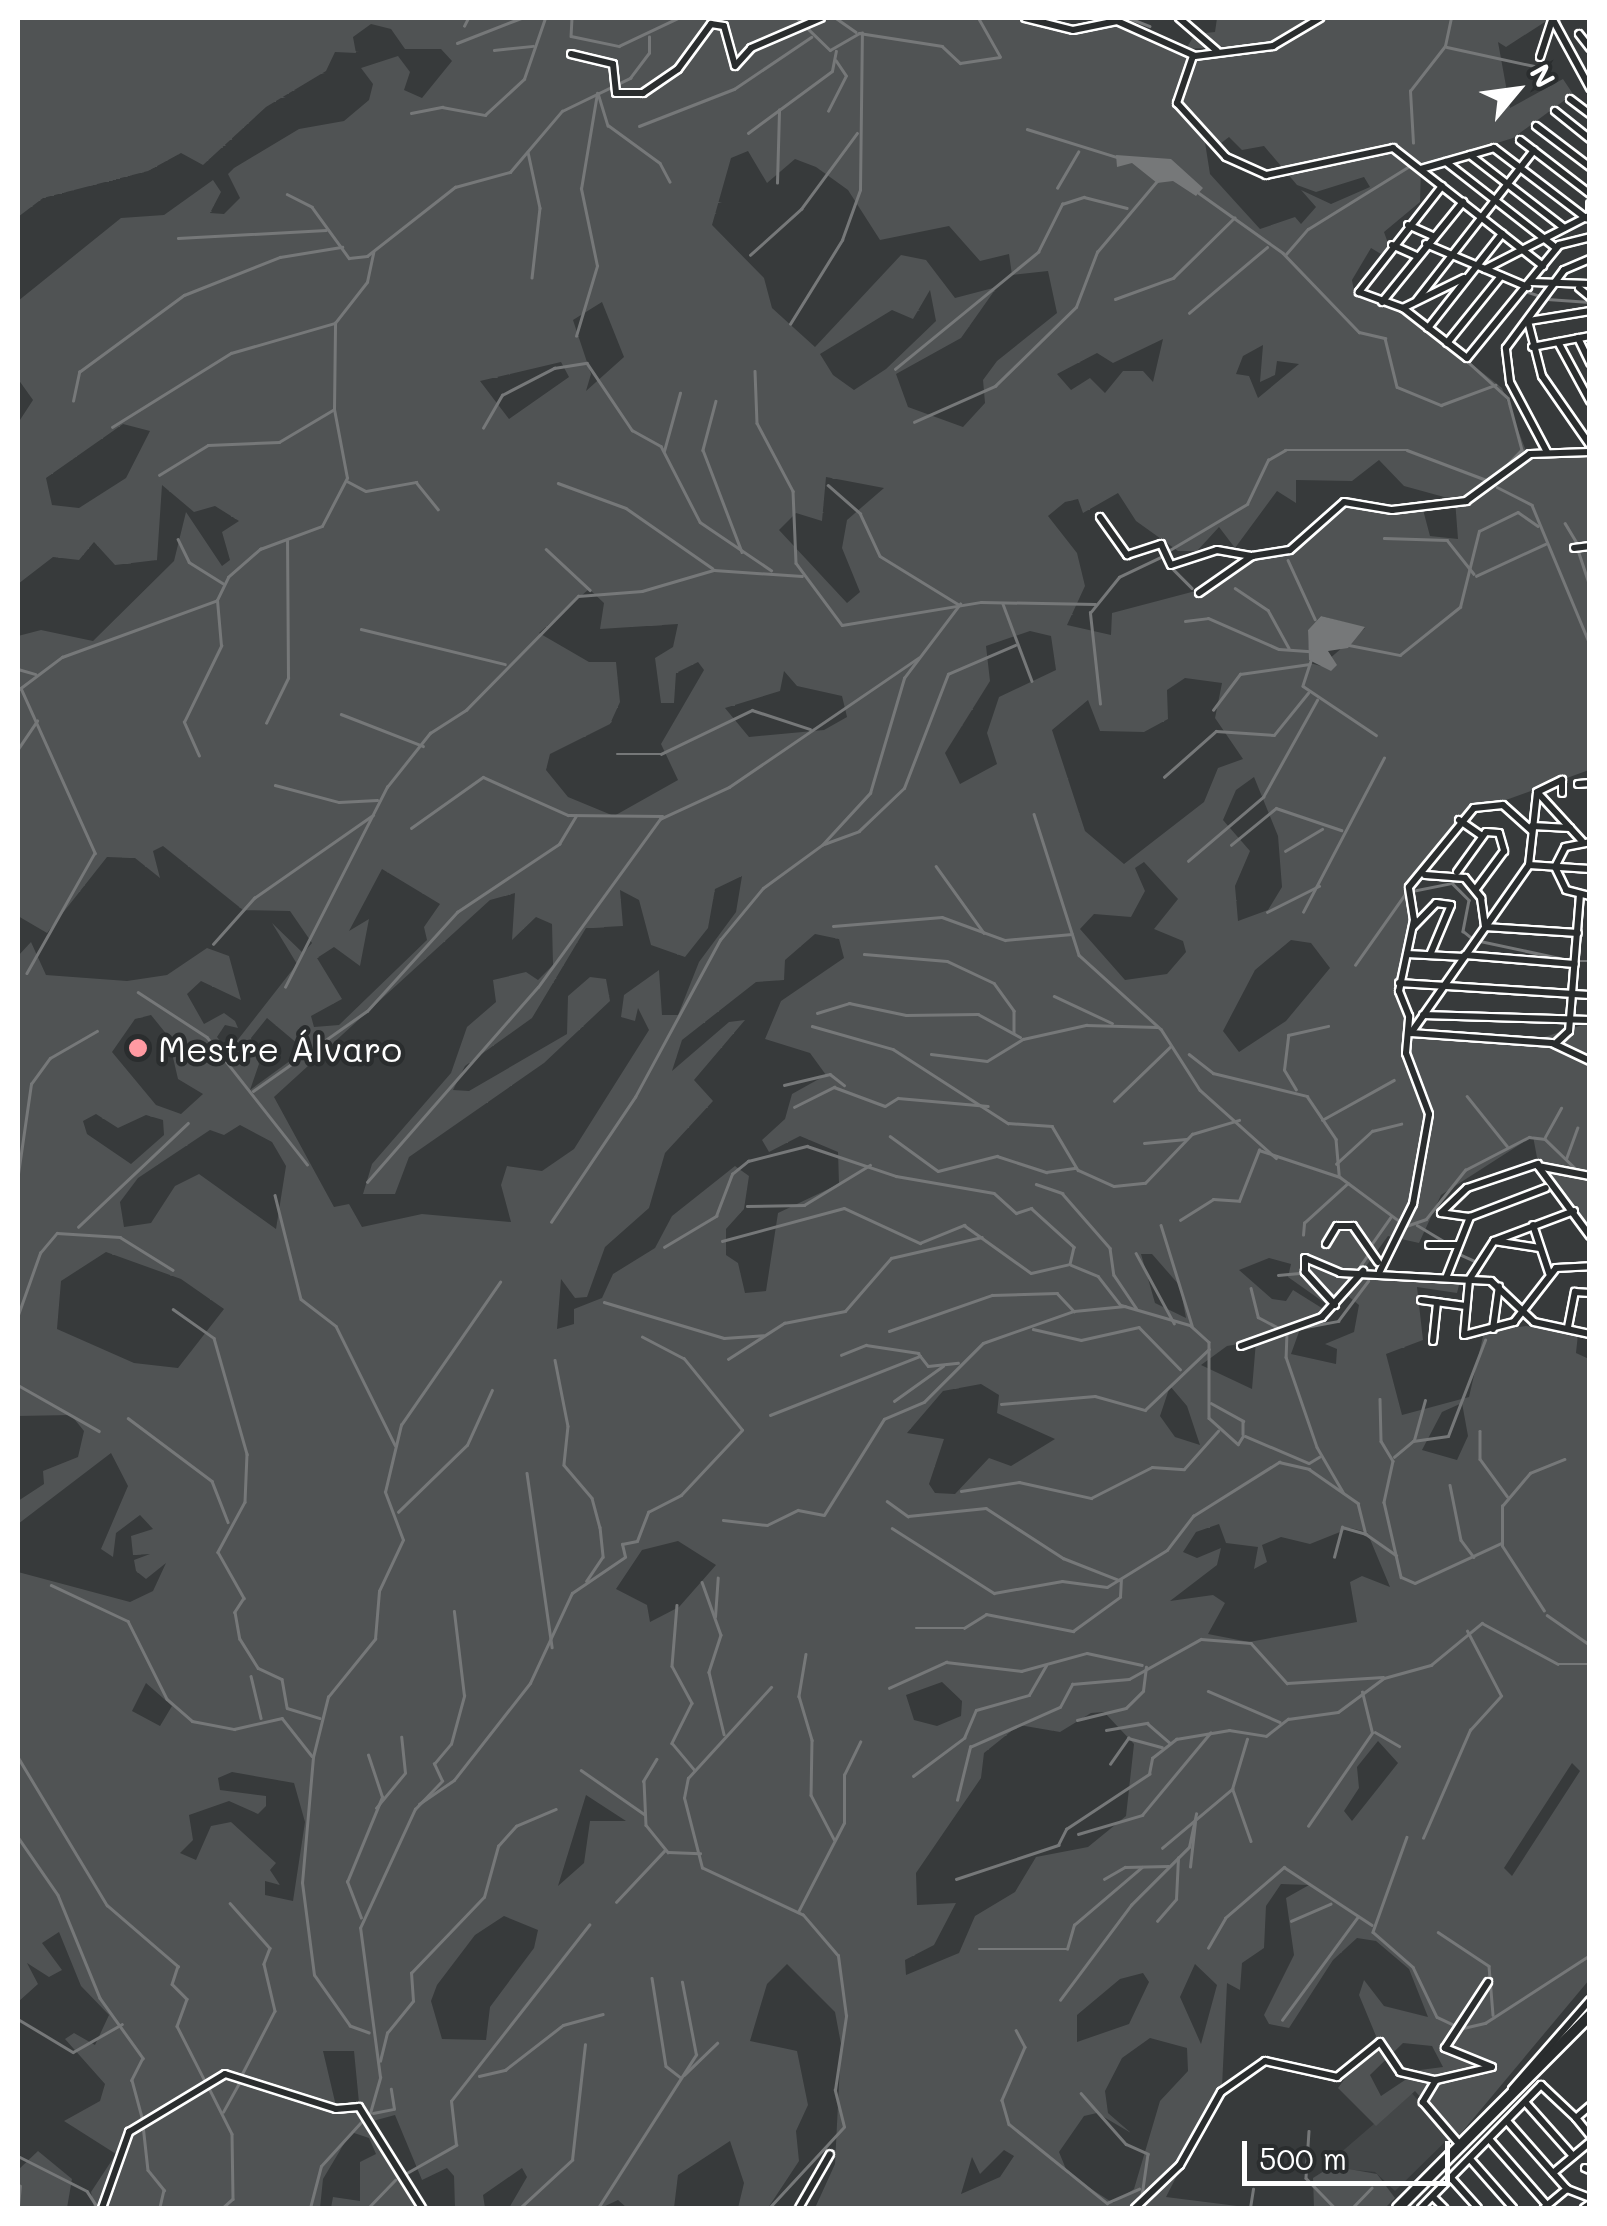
<!DOCTYPE html>
<meta charset="utf-8">
<style>
body{margin:0}
#map{position:relative;width:1607px;height:2226px;overflow:hidden;background:#373a3b;font-family:Mali,sans-serif}
div>[style]{position:absolute}
.built>*{inset:0;background:#444748}
.green>*{inset:0;background:#505354}
.water>*{inset:0;background:#767879}
.stream>*{height:2.5px;margin:-1.25px;padding:0 1.25px;transform-origin:1.25px;border-radius:1.25px;background:#767879}
.roads{filter:drop-shadow(2px 0 #fff) drop-shadow(-2px 0 #fff) drop-shadow(0 2px #fff) drop-shadow(0 -2px #fff)}
.minor>*{height:6px;margin:-3px;padding:0 3px;transform-origin:3px;border-radius:3px;background:#2a2d2e}
.major>*{height:10px;margin:-5px;padding:0 5px;transform-origin:5px;border-radius:5px;background:#2a2d2e}
.dots>*{width:28px;height:28px;translate:-50% -50%;box-sizing:border-box;border:5px solid #2a2d2e;border-radius:50%}
span{translate:-50% -50%;white-space:nowrap;text-align:center;line-height:1.15;-webkit-text-stroke:9px #2a2d2e;paint-order:stroke}
.poi-label{font-size:35px;color:#fff}
.left{translate:0 -50%;text-align:left}
.frame{position:absolute;inset:0;border:20px solid #fff;pointer-events:none}
.north{position:absolute;left:1467px;top:40px;width:100px;height:100px;-webkit-text-stroke:8px #2a2d2e;paint-order:stroke;rotate:61deg;font-size:28px;font-weight:700;line-height:40px;text-align:center;color:#fff}
.north::after{content:'';display:block;margin:auto;width:35px;height:45px;background:#fff;clip-path:polygon(50% 0,100% 100%,50% 72%,0 100%)}
.scale{position:absolute;left:1242px;top:2141px;width:208px;height:45px;box-sizing:border-box;border:5px solid #fff;border-top:0;padding-left:12px;font-size:30px;line-height:35px;white-space:nowrap;color:#fff;-webkit-text-stroke:8px #2a2d2e;paint-order:stroke}
</style>
<div id="map">
<div class="built">
<i style="clip-path:polygon(1411px 2092px,1449px 2138px,1395px 2191px,1375px 2172px,1324px 2167px)"></i>
</div>
<div class="green">
<i style="clip-path:polygon(evenodd,18px 18px,1019px 18px,1073px 32px,1118px 23px,1196px 59px,1271px 48px,1321px 18px,1551px 18px,1506px 47px,1498px 42px,1510px 108px,1563px 79px,1573px 94px,1513px 138px,1421px 167px,1420px 202px,1384px 232px,1389px 246px,1381px 254px,1371px 248px,1352px 280px,1354px 291px,1410px 316px,1502px 388px,1526px 451px,1589px 451px,1589px 770px,1459px 817px,1408px 883px,1414px 908px,1401px 989px,1410px 1023px,1423px 1031px,1538px 1039px,1589px 1023px,1589px 1232px,1540px 1174px,1533px 1136px,1441px 1195px,1419px 1243px,1388px 1236px,1364px 1269px,1372px 1280px,1413px 1273px,1460px 1281px,1457px 1293px,1417px 1287px,1423px 1340px,1386px 1354px,1402px 1415px,1469px 1397px,1484px 1332px,1526px 1326px,1578px 1334px,1576px 1353px,1589px 1359px,1589px 1980px,1457px 2138px,1415px 2091px,1376px 2126px,1338px 2088px,1376px 2036px,1359px 1995px,1364px 1980px,1384px 2006px,1428px 2017px,1409px 1969px,1376px 1941px,1357px 1938px,1333px 1960px,1289px 2028px,1269px 2024px,1264px 2015px,1294px 1955px,1286px 1898px,1309px 1885px,1281px 1884px,1266px 1906px,1264px 1948px,1242px 1963px,1240px 1990px,1227px 1983px,1222px 2087px,1166px 2197px,1253px 2208px,815px 2208px,835px 2164px,841px 2044px,835px 2012px,787px 1964px,767px 1984px,750px 2041px,797px 2051px,808px 2105px,796px 2131px,799px 2161px,768px 2208px,738px 2208px,744px 2183px,730px 2141px,678px 2175px,674px 2208px,627px 2208px,618px 2200px,601px 2208px,509px 2208px,527px 2177px,522px 2168px,483px 2195px,485px 2208px,455px 2208px,454px 2176px,447px 2168px,422px 2180px,395px 2115px,373px 2121px,425px 2208px,331px 2208px,333px 2197px,360px 2201px,360px 2162px,376px 2154px,369px 2138px,351px 2132px,323px 2179px,320px 2208px,94px 2208px,91px 2192px,116px 2154px,64px 2121px,100px 2101px,105px 2084px,65px 2039px,74px 2033px,95px 2045px,109px 2015px,81px 1986px,59px 1932px,42px 1943px,62px 1970px,49px 1977px,27px 1963px,38px 1984px,18px 2002px,18px 1572px,130px 1602px,153px 1591px,166px 1563px,146px 1579px,136px 1571px,134px 1560px,150px 1554px,133px 1555px,131px 1536px,153px 1529px,140px 1515px,116px 1533px,113px 1557px,101px 1549px,128px 1486px,111px 1453px,18px 1524px,18px 1501px,44px 1484px,43px 1471px,78px 1457px,84px 1431px,71px 1415px,18px 1416px,18px 956px,31px 942px,46px 975px,127px 981px,167px 975px,207px 948px,229px 956px,241px 1000px,201px 981px,187px 994px,204px 1024px,224px 1013px,235px 1021px,238px 1028px,225px 1025px,217px 1037px,229px 1051px,297px 964px,272px 923px,303px 953px,312px 943px,290px 911px,243px 910px,163px 846px,153px 851px,160px 878px,135px 858px,107px 857px,47px 933px,18px 916px,18px 636px,41px 630px,93px 641px,174px 561px,186px 512px,222px 566px,230px 560px,222px 532px,239px 521px,215px 506px,194px 512px,162px 485px,157px 560px,115px 565px,94px 542px,79px 560px,53px 557px,18px 584px,18px 423px,33px 400px,18px 379px,18px 301px,121px 218px,164px 215px,213px 180px,221px 192px,210px 213px,224px 214px,240px 198px,228px 174px,234px 168px,299px 129px,344px 121px,369px 100px,373px 84px,361px 68px,398px 56px,410px 72px,404px 90px,422px 98px,452px 61px,441px 49px,405px 49px,391px 29px,371px 24px,353px 37px,356px 53px,335px 52px,326px 71px,266px 107px,203px 165px,181px 153px,148px 171px,43px 198px,18px 217px,18px 18px,1204px 136px,1216px 147px,1229px 137px,1242px 150px,1264px 146px,1297px 185px,1316px 192px,1364px 177px,1370px 187px,1331px 204px,1301px 190px,1316px 207px,1301px 224px,1295px 217px,1260px 229px,1210px 174px,1204px 136px,18px 18px,748px 151px,767px 183px,795px 159px,816px 167px,848px 190px,880px 240px,949px 226px,980px 261px,1009px 254px,1012px 275px,1048px 271px,1057px 313px,997px 361px,983px 380px,985px 403px,963px 427px,908px 407px,896px 374px,961px 338px,997px 287px,955px 298px,926px 260px,901px 255px,815px 347px,772px 308px,764px 278px,712px 225px,731px 158px,748px 151px,18px 18px,930px 290px,936px 321px,886px 369px,854px 390px,833px 375px,820px 354px,892px 310px,913px 319px,930px 290px,18px 18px,602px 302px,624px 357px,586px 391px,591px 374px,573px 320px,602px 302px,18px 18px,1163px 339px,1153px 382px,1143px 371px,1123px 371px,1105px 393px,1090px 378px,1071px 390px,1057px 374px,1097px 353px,1113px 363px,1163px 339px,18px 18px,1263px 345px,1260px 382px,1275px 375px,1277px 361px,1299px 364px,1258px 398px,1249px 376px,1236px 374px,1243px 356px,1263px 345px,18px 18px,561px 362px,569px 377px,509px 419px,480px 381px,561px 362px,18px 18px,123px 424px,150px 431px,126px 478px,79px 508px,52px 505px,46px 478px,123px 424px,18px 18px,1379px 460px,1404px 486px,1455px 500px,1458px 539px,1430px 536px,1421px 502px,1397px 509px,1350px 497px,1291px 548px,1253px 556px,1222px 584px,1112px 613px,1111px 635px,1067px 625px,1085px 586px,1077px 553px,1048px 516px,1065px 502px,1078px 499px,1083px 513px,1118px 493px,1136px 521px,1178px 551px,1197px 551px,1219px 527px,1235px 548px,1277px 491px,1296px 503px,1296px 480px,1352px 481px,1379px 460px,18px 18px,826px 477px,884px 488px,847px 520px,842px 548px,860px 592px,847px 603px,779px 530px,796px 513px,822px 521px,826px 477px,18px 18px,589px 589px,604px 603px,600px 629px,678px 624px,673px 647px,655px 658px,661px 703px,674px 703px,676px 673px,698px 662px,704px 670px,661px 744px,678px 780px,614px 816px,568px 797px,546px 770px,550px 754px,610px 724px,620px 702px,616px 662px,589px 662px,539px 633px,589px 589px,18px 18px,1321px 616px,1365px 628px,1321px 666px,1310px 663px,1308px 630px,1321px 616px,18px 18px,1030px 631px,1051px 636px,1056px 670px,999px 697px,987px 733px,997px 764px,960px 784px,945px 753px,990px 681px,986px 646px,1030px 631px,18px 18px,784px 671px,797px 686px,842px 696px,847px 717px,824px 730px,749px 737px,725px 708px,780px 691px,784px 671px,18px 18px,1185px 678px,1222px 683px,1215px 718px,1243px 759px,1218px 768px,1204px 802px,1124px 864px,1085px 831px,1052px 730px,1088px 700px,1100px 731px,1144px 732px,1168px 719px,1167px 690px,1185px 678px,18px 18px,1254px 777px,1278px 836px,1282px 887px,1268px 910px,1238px 921px,1235px 886px,1250px 851px,1223px 820px,1236px 790px,1254px 777px,18px 18px,1144px 862px,1178px 899px,1154px 929px,1183px 941px,1186px 952px,1167px 974px,1125px 980px,1080px 929px,1094px 914px,1131px 917px,1145px 891px,1135px 868px,1144px 862px,18px 18px,382px 869px,440px 904px,424px 927px,427px 940px,339px 1025px,314px 1027px,311px 1016px,342px 999px,317px 958px,334px 947px,360px 966px,369px 919px,349px 931px,382px 869px,18px 18px,742px 876px,736px 912px,699px 962px,678px 1015px,662px 1015px,659px 970px,624px 995px,621px 1017px,635px 1021px,638px 1008px,649px 1030px,574px 1149px,542px 1171px,507px 1166px,501px 1185px,511px 1222px,422px 1214px,362px 1227px,349px 1204px,334px 1207px,274px 1097px,490px 900px,515px 893px,512px 940px,536px 917px,552px 924px,553px 965px,538px 980px,526px 972px,493px 980px,496px 1002px,467px 1027px,451px 1073px,372px 1164px,363px 1194px,395px 1194px,409px 1157px,544px 1063px,610px 1001px,606px 979px,590px 977px,568px 996px,567px 1034px,469px 1091px,453px 1090px,465px 1066px,532px 1018px,586px 928px,623px 926px,620px 890px,639px 900px,651px 945px,685px 957px,708px 928px,715px 889px,742px 876px,18px 18px,815px 934px,839px 939px,844px 958px,781px 1001px,765px 1039px,810px 1053px,826px 1075px,792px 1094px,785px 1119px,762px 1140px,769px 1152px,800px 1136px,838px 1152px,839px 1184px,778px 1213px,766px 1291px,745px 1293px,738px 1263px,726px 1255px,726px 1229px,744px 1209px,749px 1176px,735px 1166px,672px 1216px,655px 1248px,613px 1274px,602px 1298px,574px 1309px,574px 1324px,557px 1329px,561px 1279px,575px 1298px,587px 1297px,605px 1247px,649px 1208px,665px 1153px,713px 1101px,694px 1080px,745px 1020px,729px 1022px,672px 1071px,682px 1040px,756px 982px,784px 980px,785px 960px,815px 934px,18px 18px,1291px 940px,1311px 943px,1330px 968px,1286px 1021px,1239px 1052px,1223px 1031px,1255px 970px,1291px 940px,18px 18px,151px 1015px,168px 1036px,178px 1079px,203px 1094px,181px 1114px,156px 1105px,112px 1052px,135px 1019px,151px 1015px,18px 18px,267px 1018px,305px 1050px,250px 1090px,259px 1064px,251px 1038px,267px 1018px,18px 18px,96px 1114px,118px 1128px,146px 1115px,163px 1120px,164px 1135px,131px 1164px,87px 1134px,83px 1121px,96px 1114px,18px 18px,240px 1125px,272px 1142px,286px 1166px,276px 1229px,199px 1174px,175px 1186px,151px 1223px,124px 1227px,120px 1202px,138px 1178px,210px 1130px,224px 1135px,240px 1125px,18px 18px,106px 1252px,181px 1279px,224px 1309px,178px 1368px,134px 1363px,57px 1329px,61px 1281px,106px 1252px,18px 18px,1141px 1254px,1152px 1254px,1180px 1286px,1186px 1318px,1155px 1303px,1141px 1254px,18px 18px,1269px 1258px,1291px 1264px,1288px 1277px,1329px 1306px,1348px 1296px,1359px 1305px,1354px 1332px,1325px 1344px,1337px 1349px,1336px 1364px,1291px 1354px,1300px 1329px,1325px 1310px,1293px 1290px,1286px 1301px,1272px 1299px,1239px 1270px,1269px 1258px,18px 18px,1256px 1341px,1252px 1389px,1201px 1365px,1227px 1346px,1256px 1341px,18px 18px,981px 1384px,999px 1395px,997px 1413px,1055px 1439px,1011px 1466px,989px 1458px,955px 1494px,935px 1493px,929px 1484px,944px 1439px,907px 1433px,943px 1391px,981px 1384px,18px 18px,1170px 1386px,1187px 1406px,1200px 1445px,1175px 1437px,1160px 1416px,1170px 1386px,18px 18px,1462px 1403px,1468px 1436px,1457px 1460px,1422px 1450px,1442px 1412px,1462px 1403px,18px 18px,1219px 1524px,1226px 1543px,1258px 1547px,1254px 1569px,1267px 1562px,1262px 1545px,1281px 1537px,1310px 1544px,1350px 1528px,1367px 1532px,1390px 1587px,1362px 1576px,1350px 1582px,1357px 1622px,1249px 1642px,1208px 1634px,1225px 1603px,1213px 1595px,1170px 1601px,1217px 1565px,1221px 1548px,1197px 1558px,1183px 1552px,1196px 1532px,1219px 1524px,18px 18px,678px 1541px,716px 1565px,679px 1607px,650px 1622px,647px 1605px,616px 1589px,642px 1550px,678px 1541px,18px 18px,942px 1682px,962px 1701px,961px 1716px,937px 1726px,914px 1720px,906px 1695px,942px 1682px,18px 18px,146px 1683px,172px 1706px,160px 1726px,132px 1711px,146px 1683px,18px 18px,1091px 1713px,1104px 1712px,1134px 1744px,1126px 1816px,1088px 1847px,1036px 1857px,1015px 1892px,975px 1916px,959px 1953px,906px 1975px,905px 1960px,934px 1945px,956px 1903px,917px 1905px,916px 1873px,981px 1778px,984px 1753px,1019px 1725px,1060px 1732px,1091px 1713px,18px 18px,1378px 1741px,1398px 1763px,1352px 1821px,1344px 1811px,1359px 1788px,1357px 1767px,1378px 1741px,18px 18px,1572px 1763px,1580px 1771px,1512px 1876px,1504px 1868px,1572px 1763px,18px 18px,232px 1772px,294px 1783px,305px 1822px,293px 1901px,265px 1895px,265px 1881px,280px 1885px,270px 1870px,276px 1863px,231px 1822px,211px 1826px,196px 1860px,180px 1853px,193px 1840px,189px 1815px,229px 1801px,258px 1814px,266px 1806px,266px 1796px,220px 1790px,218px 1778px,232px 1772px,18px 18px,586px 1795px,626px 1821px,590px 1821px,584px 1863px,558px 1886px,586px 1795px,18px 18px,504px 1916px,538px 1930px,534px 1948px,490px 2007px,486px 2040px,442px 2039px,431px 2001px,437px 1985px,475px 1935px,504px 1916px,18px 18px,1195px 1964px,1217px 1985px,1201px 2044px,1180px 1997px,1195px 1964px,18px 18px,1143px 1973px,1149px 1982px,1129px 2024px,1077px 2042px,1077px 2015px,1120px 1979px,1143px 1973px,18px 18px,1150px 2038px,1187px 2048px,1188px 2071px,1160px 2101px,1134px 2189px,1113px 2203px,1068px 2174px,1059px 2152px,1084px 2116px,1097px 2113px,1131px 2133px,1108px 2113px,1105px 2091px,1122px 2058px,1150px 2038px,18px 18px,1403px 2043px,1432px 2046px,1443px 2067px,1420px 2070px,1381px 2096px,1370px 2075px,1403px 2043px,18px 18px,323px 2051px,354px 2051px,359px 2103px,336px 2106px,323px 2051px,18px 18px,1004px 2150px,1014px 2156px,1000px 2177px,961px 2194px,972px 2157px,980px 2174px,1004px 2150px)"></i>
<i style="clip-path:polygon(1217px 18px,1315px 18px,1270px 44px,1186px 49px,1195px 34px,1215px 32px)"></i>
<i style="clip-path:polygon(38px 2151px,72px 2179px,67px 2208px,18px 2208px,18px 2170px)"></i>
<i style="clip-path:polygon(1332px 2166px,1377px 2174px,1395px 2198px,1385px 2208px,1314px 2208px,1313px 2178px)"></i>
</div>
<div class="water">
<i style="clip-path:polygon(1116px 155px,1171px 159px,1203px 188px,1196px 196px,1173px 181px,1157px 183px,1132px 163px,1117px 167px)"></i>
<i style="clip-path:polygon(1321px 616px,1365px 627px,1348px 648px,1328px 651px,1337px 665px,1331px 671px,1309px 660px,1308px 630px)"></i>
</div>
<div class="stream">
<i style="left:572px;top:18px;width:18px;rotate:93deg"></i>
<i style="left:571px;top:36px;width:49px;rotate:11.8deg"></i>
<i style="left:619px;top:46px;width:65px;rotate:-25.4deg"></i>
<i style="left:797px;top:18px;width:46px;rotate:44.1deg"></i>
<i style="left:830px;top:50px;width:34px;rotate:-30deg"></i>
<i style="left:859px;top:33px;width:84px;rotate:8.9deg"></i>
<i style="left:942px;top:46px;width:25px;rotate:43deg"></i>
<i style="left:960px;top:63px;width:40px;rotate:-8.5deg"></i>
<i style="left:1000px;top:57px;width:45px;rotate:-119.4deg"></i>
<i style="left:836px;top:18px;width:24px;rotate:35deg"></i>
<i style="left:1129px;top:18px;width:22px;rotate:21deg"></i>
<i style="left:1559px;top:18px;width:12px;rotate:81deg"></i>
<i style="left:464px;top:26px;width:9px;rotate:-63deg"></i>
<i style="left:457px;top:43px;width:69px;rotate:-21.3deg"></i>
<i style="left:1447px;top:47px;width:89px;rotate:12.3deg"></i>
<i style="left:494px;top:50px;width:39px;rotate:-6deg"></i>
<i style="left:598px;top:93px;width:34px;rotate:73deg"></i>
<i style="left:608px;top:125px;width:64px;rotate:36.2deg"></i>
<i style="left:660px;top:163px;width:21px;rotate:62deg"></i>
<i style="left:828px;top:111px;width:39px;rotate:-63deg"></i>
<i style="left:846px;top:76px;width:18px;rotate:-124deg"></i>
<i style="left:411px;top:113px;width:32px;rotate:-11deg"></i>
<i style="left:442px;top:107px;width:44px;rotate:10.5deg"></i>
<i style="left:485px;top:115px;width:53px;rotate:-42.7deg"></i>
<i style="left:524px;top:79px;width:65px;rotate:-71deg"></i>
<i style="left:639px;top:126px;width:102px;rotate:-21.3deg"></i>
<i style="left:734px;top:89px;width:93px;rotate:-34deg"></i>
<i style="left:1027px;top:129px;width:94px;rotate:17.3deg"></i>
<i style="left:748px;top:133px;width:104px;rotate:-36.4deg"></i>
<i style="left:832px;top:71px;width:20px;rotate:-79deg"></i>
<i style="left:1413px;top:143px;width:52px;rotate:-93.3deg"></i>
<i style="left:1410px;top:91px;width:57px;rotate:-52.1deg"></i>
<i style="left:1445px;top:46px;width:29px;rotate:-78deg"></i>
<i style="left:528px;top:152px;width:57px;rotate:77.9deg"></i>
<i style="left:540px;top:208px;width:70px;rotate:96.5deg"></i>
<i style="left:777px;top:183px;width:73px;rotate:-88.4deg"></i>
<i style="left:1057px;top:188px;width:42px;rotate:-59.7deg"></i>
<i style="left:1199px;top:193px;width:103px;rotate:35.5deg"></i>
<i style="left:1283px;top:253px;width:110px;rotate:46.1deg"></i>
<i style="left:1359px;top:332px;width:27px;rotate:13deg"></i>
<i style="left:1385px;top:338px;width:50px;rotate:76.2deg"></i>
<i style="left:1397px;top:387px;width:48px;rotate:22.2deg"></i>
<i style="left:1441px;top:405px;width:58px;rotate:-20.3deg"></i>
<i style="left:287px;top:194px;width:28px;rotate:27deg"></i>
<i style="left:312px;top:207px;width:63px;rotate:54deg"></i>
<i style="left:349px;top:258px;width:18px;rotate:-6deg"></i>
<i style="left:367px;top:256px;width:112px;rotate:-38.1deg"></i>
<i style="left:455px;top:187px;width:57px;rotate:-15.3deg"></i>
<i style="left:510px;top:172px;width:80px;rotate:-49.6deg"></i>
<i style="left:562px;top:111px;width:76px;rotate:-25.9deg"></i>
<i style="left:630px;top:78px;width:31px;rotate:-53deg"></i>
<i style="left:649px;top:53px;width:16px;rotate:-90deg"></i>
<i style="left:178px;top:238px;width:148px;rotate:-3.1deg"></i>
<i style="left:1286px;top:254px;width:33px;rotate:-49deg"></i>
<i style="left:1308px;top:229px;width:118px;rotate:-31.8deg"></i>
<i style="left:750px;top:255px;width:69px;rotate:-42deg"></i>
<i style="left:801px;top:209px;width:94px;rotate:-53.6deg"></i>
<i style="left:1525px;top:291px;width:16px;rotate:18deg"></i>
<i style="left:1115px;top:299px;width:62px;rotate:-19.9deg"></i>
<i style="left:1173px;top:278px;width:86px;rotate:-44.5deg"></i>
<i style="left:1547px;top:299px;width:39px;rotate:4deg"></i>
<i style="left:1189px;top:313px;width:102px;rotate:-40.2deg"></i>
<i style="left:790px;top:324px;width:99px;rotate:-58.2deg"></i>
<i style="left:842px;top:240px;width:53px;rotate:-70.2deg"></i>
<i style="left:860px;top:190px;width:157px;rotate:-89.3deg"></i>
<i style="left:576px;top:336px;width:73px;rotate:-73.3deg"></i>
<i style="left:597px;top:266px;width:79px;rotate:-101.7deg"></i>
<i style="left:581px;top:189px;width:97px;rotate:-80.5deg"></i>
<i style="left:1467px;top:361px;width:55px;rotate:42.1deg"></i>
<i style="left:1508px;top:398px;width:54px;rotate:74.9deg"></i>
<i style="left:1522px;top:450px;width:30px;rotate:134deg"></i>
<i style="left:895px;top:369px;width:185px;rotate:-39.3deg"></i>
<i style="left:1038px;top:252px;width:54px;rotate:-63.4deg"></i>
<i style="left:1062px;top:204px;width:23px;rotate:-18deg"></i>
<i style="left:1084px;top:197px;width:44px;rotate:14.3deg"></i>
<i style="left:755px;top:371px;width:52px;rotate:87.8deg"></i>
<i style="left:757px;top:423px;width:77px;rotate:62.1deg"></i>
<i style="left:793px;top:491px;width:72px;rotate:87.6deg"></i>
<i style="left:796px;top:563px;width:77px;rotate:53.4deg"></i>
<i style="left:842px;top:625px;width:141px;rotate:-9.4deg"></i>
<i style="left:981px;top:602px;width:114px;rotate:1deg"></i>
<i style="left:73px;top:401px;width:30px;rotate:-78deg"></i>
<i style="left:79px;top:372px;width:130px;rotate:-36.3deg"></i>
<i style="left:184px;top:295px;width:103px;rotate:-21.6deg"></i>
<i style="left:280px;top:257px;width:63px;rotate:-9.2deg"></i>
<i style="left:716px;top:401px;width:51px;rotate:104.9deg"></i>
<i style="left:703px;top:450px;width:109px;rotate:69.1deg"></i>
<i style="left:914px;top:422px;width:89px;rotate:-24deg"></i>
<i style="left:995px;top:386px;width:113px;rotate:-44.3deg"></i>
<i style="left:1076px;top:307px;width:59px;rotate:-69.1deg"></i>
<i style="left:1097px;top:252px;width:93px;rotate:-49.8deg"></i>
<i style="left:112px;top:427px;width:140px;rotate:-31.9deg"></i>
<i style="left:231px;top:353px;width:108px;rotate:-16.1deg"></i>
<i style="left:335px;top:323px;width:52px;rotate:-52deg"></i>
<i style="left:367px;top:282px;width:30px;rotate:-78deg"></i>
<i style="left:483px;top:428px;width:38px;rotate:-60deg"></i>
<i style="left:502px;top:395px;width:59px;rotate:-27.4deg"></i>
<i style="left:554px;top:368px;width:33px;rotate:-9deg"></i>
<i style="left:587px;top:363px;width:81px;rotate:56.1deg"></i>
<i style="left:632px;top:430px;width:33px;rotate:29deg"></i>
<i style="left:661px;top:446px;width:85px;rotate:62.8deg"></i>
<i style="left:700px;top:522px;width:86px;rotate:34.1deg"></i>
<i style="left:664px;top:451px;width:60px;rotate:-74.6deg"></i>
<i style="left:159px;top:475px;width:57px;rotate:-31.5deg"></i>
<i style="left:208px;top:445px;width:71px;rotate:-2.4deg"></i>
<i style="left:279px;top:442px;width:63px;rotate:-30.7deg"></i>
<i style="left:347px;top:481px;width:21px;rotate:28deg"></i>
<i style="left:366px;top:491px;width:51px;rotate:-10.2deg"></i>
<i style="left:416px;top:482px;width:35px;rotate:51deg"></i>
<i style="left:558px;top:483px;width:72px;rotate:20.2deg"></i>
<i style="left:626px;top:508px;width:105px;rotate:34.9deg"></i>
<i style="left:828px;top:485px;width:43px;rotate:41.2deg"></i>
<i style="left:860px;top:513px;width:47px;rotate:65.1deg"></i>
<i style="left:880px;top:556px;width:92px;rotate:31.6deg"></i>
<i style="left:1497px;top:487px;width:39px;rotate:27deg"></i>
<i style="left:1532px;top:505px;width:151px;rotate:67.4deg"></i>
<i style="left:1565px;top:523px;width:23px;rotate:59deg"></i>
<i style="left:1384px;top:538px;width:63px;rotate:1.8deg"></i>
<i style="left:1447px;top:540px;width:43px;rotate:51.5deg"></i>
<i style="left:178px;top:539px;width:25px;rotate:64deg"></i>
<i style="left:189px;top:562px;width:40px;rotate:32deg"></i>
<i style="left:1577px;top:547px;width:41px;rotate:71.6deg"></i>
<i style="left:546px;top:549px;width:60px;rotate:43deg"></i>
<i style="left:1168px;top:551px;width:92px;rotate:-30.7deg"></i>
<i style="left:1247px;top:504px;width:49px;rotate:-64.5deg"></i>
<i style="left:1268px;top:460px;width:20px;rotate:-30deg"></i>
<i style="left:1285px;top:450px;width:122px"></i>
<i style="left:1407px;top:450px;width:88px;rotate:20.7deg"></i>
<i style="left:1288px;top:560px;width:65px;rotate:65.4deg"></i>
<i style="left:1172px;top:568px;width:28px;rotate:45deg"></i>
<i style="left:1476px;top:576px;width:76px;rotate:-24.9deg"></i>
<i style="left:1235px;top:588px;width:40px;rotate:34deg"></i>
<i style="left:1268px;top:610px;width:43px;rotate:61.1deg"></i>
<i style="left:1003px;top:604px;width:82px;rotate:69.4deg"></i>
<i style="left:1185px;top:621px;width:23px;rotate:-7deg"></i>
<i style="left:1208px;top:618px;width:77px;rotate:23.6deg"></i>
<i style="left:1279px;top:649px;width:31px;rotate:4deg"></i>
<i style="left:361px;top:629px;width:148px;rotate:13.7deg"></i>
<i style="left:1349px;top:645px;width:52px;rotate:11.1deg"></i>
<i style="left:1400px;top:655px;width:77px;rotate:-38.7deg"></i>
<i style="left:1460px;top:607px;width:78px;rotate:-76deg"></i>
<i style="left:1479px;top:531px;width:43px;rotate:-26deg"></i>
<i style="left:1518px;top:512px;width:24px;rotate:35deg"></i>
<i style="left:1311px;top:661px;width:26px;rotate:108deg"></i>
<i style="left:1303px;top:686px;width:88px;rotate:33.9deg"></i>
<i style="left:18px;top:669px;width:18px;rotate:16deg"></i>
<i style="left:21px;top:688px;width:181px;rotate:65.8deg"></i>
<i style="left:95px;top:853px;width:138px;rotate:119.5deg"></i>
<i style="left:18px;top:690px;width:55px;rotate:-36.9deg"></i>
<i style="left:62px;top:657px;width:163px;rotate:-20.1deg"></i>
<i style="left:1100px;top:704px;width:92px;rotate:-96.3deg"></i>
<i style="left:1090px;top:613px;width:46px;rotate:-51.1deg"></i>
<i style="left:1119px;top:577px;width:49px;rotate:-25.5deg"></i>
<i style="left:1213px;top:710px;width:45px;rotate:-53.1deg"></i>
<i style="left:1240px;top:674px;width:70px;rotate:-8.2deg"></i>
<i style="left:341px;top:714px;width:88px;rotate:21.3deg"></i>
<i style="left:266px;top:723px;width:50px;rotate:-63.9deg"></i>
<i style="left:288px;top:678px;width:137px;rotate:-90.4deg"></i>
<i style="left:18px;top:749px;width:34px;rotate:-56deg"></i>
<i style="left:617px;top:754px;width:44px"></i>
<i style="left:661px;top:754px;width:101px;rotate:-25.8deg"></i>
<i style="left:752px;top:710px;width:61px;rotate:18.1deg"></i>
<i style="left:199px;top:756px;width:37px;rotate:-114deg"></i>
<i style="left:184px;top:722px;width:85px;rotate:-64deg"></i>
<i style="left:221px;top:646px;width:46px;rotate:-95deg"></i>
<i style="left:217px;top:600px;width:25px;rotate:-64deg"></i>
<i style="left:228px;top:577px;width:43px;rotate:-41.2deg"></i>
<i style="left:260px;top:549px;width:66px;rotate:-20.4deg"></i>
<i style="left:322px;top:526px;width:54px;rotate:-62.5deg"></i>
<i style="left:347px;top:478px;width:70px;rotate:-100.7deg"></i>
<i style="left:334px;top:409px;width:86px;rotate:-89.3deg"></i>
<i style="left:1164px;top:777px;width:69px;rotate:-41.5deg"></i>
<i style="left:1216px;top:731px;width:58px;rotate:3.9deg"></i>
<i style="left:1274px;top:735px;width:54px;rotate:-51deg"></i>
<i style="left:275px;top:785px;width:66px;rotate:14.9deg"></i>
<i style="left:339px;top:802px;width:38px;rotate:-3deg"></i>
<i style="left:1034px;top:814px;width:148px;rotate:72.3deg"></i>
<i style="left:1079px;top:955px;width:110px;rotate:42.1deg"></i>
<i style="left:1161px;top:1029px;width:72px;rotate:57.4deg"></i>
<i style="left:1200px;top:1090px;width:102px;rotate:41.8deg"></i>
<i style="left:411px;top:828px;width:88px;rotate:-35.3deg"></i>
<i style="left:483px;top:777px;width:93px;rotate:24.1deg"></i>
<i style="left:568px;top:815px;width:94px;rotate:0.6deg"></i>
<i style="left:824px;top:844px;width:37px;rotate:-20deg"></i>
<i style="left:859px;top:831px;width:62px;rotate:-43.7deg"></i>
<i style="left:904px;top:788px;width:122px;rotate:-68.9deg"></i>
<i style="left:948px;top:674px;width:73px;rotate:-23.4deg"></i>
<i style="left:1231px;top:845px;width:58px;rotate:-39.4deg"></i>
<i style="left:1276px;top:808px;width:69px;rotate:18.7deg"></i>
<i style="left:1285px;top:851px;width:43px;rotate:-30.7deg"></i>
<i style="left:1188px;top:861px;width:99px;rotate:-40.5deg"></i>
<i style="left:1263px;top:797px;width:111px;rotate:-60.9deg"></i>
<i style="left:936px;top:866px;width:82px;rotate:54.4deg"></i>
<i style="left:1412px;top:891px;width:41px;rotate:-11.3deg"></i>
<i style="left:1452px;top:883px;width:24px;rotate:45deg"></i>
<i style="left:1469px;top:900px;width:32px;rotate:101deg"></i>
<i style="left:1463px;top:931px;width:13px;rotate:39deg"></i>
<i style="left:1267px;top:912px;width:58px;rotate:-26.6deg"></i>
<i style="left:1303px;top:912px;width:174px;rotate:-62.3deg"></i>
<i style="left:833px;top:926px;width:109px;rotate:-4.7deg"></i>
<i style="left:942px;top:917px;width:67px;rotate:20.1deg"></i>
<i style="left:1005px;top:940px;width:67px;rotate:-5.1deg"></i>
<i style="left:1480px;top:941px;width:95px;rotate:12.1deg"></i>
<i style="left:213px;top:944px;width:62px;rotate:-48.3deg"></i>
<i style="left:254px;top:898px;width:145px;rotate:-34.9deg"></i>
<i style="left:864px;top:954px;width:83px;rotate:4.8deg"></i>
<i style="left:947px;top:961px;width:52px;rotate:25.1deg"></i>
<i style="left:994px;top:983px;width:34px;rotate:54deg"></i>
<i style="left:1014px;top:1011px;width:22px;rotate:90deg"></i>
<i style="left:1579px;top:961px;width:11px"></i>
<i style="left:1355px;top:965px;width:87px;rotate:-54.8deg"></i>
<i style="left:285px;top:987px;width:225px;rotate:-63deg"></i>
<i style="left:387px;top:787px;width:69px;rotate:-51.5deg"></i>
<i style="left:430px;top:733px;width:43px;rotate:-32.6deg"></i>
<i style="left:466px;top:710px;width:160px;rotate:-45.5deg"></i>
<i style="left:578px;top:596px;width:64px;rotate:-4.5deg"></i>
<i style="left:642px;top:591px;width:75px;rotate:-16.3deg"></i>
<i style="left:714px;top:570px;width:88px;rotate:3.9deg"></i>
<i style="left:138px;top:992px;width:82px;rotate:33.1deg"></i>
<i style="left:207px;top:1037px;width:162px;rotate:51.8deg"></i>
<i style="left:1054px;top:996px;width:64px;rotate:25deg"></i>
<i style="left:817px;top:1013px;width:34px;rotate:-17deg"></i>
<i style="left:849px;top:1003px;width:58px;rotate:11.9deg"></i>
<i style="left:906px;top:1015px;width:72px;rotate:-0.8deg"></i>
<i style="left:978px;top:1014px;width:48px;rotate:28.7deg"></i>
<i style="left:812px;top:1026px;width:84px;rotate:15.9deg"></i>
<i style="left:893px;top:1049px;width:137px;rotate:32.8deg"></i>
<i style="left:1008px;top:1123px;width:44px;rotate:3.9deg"></i>
<i style="left:1052px;top:1126px;width:51px;rotate:59.4deg"></i>
<i style="left:1078px;top:1170px;width:39px;rotate:24deg"></i>
<i style="left:1114px;top:1186px;width:31px;rotate:-6deg"></i>
<i style="left:1145px;top:1183px;width:68px;rotate:-46.2deg"></i>
<i style="left:1192px;top:1134px;width:49px;rotate:-16.6deg"></i>
<i style="left:931px;top:1054px;width:56px;rotate:7.1deg"></i>
<i style="left:987px;top:1061px;width:42px;rotate:-31.4deg"></i>
<i style="left:1023px;top:1039px;width:65px;rotate:-12.5deg"></i>
<i style="left:1086px;top:1025px;width:71px;rotate:1.6deg"></i>
<i style="left:1189px;top:1054px;width:31px;rotate:38deg"></i>
<i style="left:1213px;top:1073px;width:97px;rotate:13.7deg"></i>
<i style="left:1307px;top:1096px;width:52px;rotate:56deg"></i>
<i style="left:1336px;top:1139px;width:37px;rotate:85deg"></i>
<i style="left:784px;top:1085px;width:47px;rotate:-13.4deg"></i>
<i style="left:830px;top:1074px;width:18px;rotate:38deg"></i>
<i style="left:1296px;top:1090px;width:23px;rotate:-121deg"></i>
<i style="left:1284px;top:1070px;width:35px;rotate:-83deg"></i>
<i style="left:1288px;top:1035px;width:41px;rotate:-12.7deg"></i>
<i style="left:253px;top:1091px;width:139px;rotate:-35.1deg"></i>
<i style="left:367px;top:1011px;width:134px;rotate:-47.7deg"></i>
<i style="left:457px;top:912px;width:123px;rotate:-33.7deg"></i>
<i style="left:559px;top:844px;width:33px;rotate:-59deg"></i>
<i style="left:1467px;top:1096px;width:64px;rotate:51.3deg"></i>
<i style="left:1114px;top:1101px;width:78px;rotate:-44deg"></i>
<i style="left:794px;top:1107px;width:45px;rotate:-26.6deg"></i>
<i style="left:834px;top:1087px;width:54px;rotate:20.4deg"></i>
<i style="left:885px;top:1106px;width:15px;rotate:-32deg"></i>
<i style="left:898px;top:1098px;width:90px;rotate:5.1deg"></i>
<i style="left:1322px;top:1120px;width:82px;rotate:-29.1deg"></i>
<i style="left:890px;top:1136px;width:59px;rotate:36.1deg"></i>
<i style="left:938px;top:1171px;width:61px;rotate:-14.3deg"></i>
<i style="left:997px;top:1156px;width:52px;rotate:18.1deg"></i>
<i style="left:1046px;top:1172px;width:30px;rotate:-8deg"></i>
<i style="left:1545px;top:1137px;width:33px;rotate:-61deg"></i>
<i style="left:1144px;top:1143px;width:42px;rotate:-5.4deg"></i>
<i style="left:1566px;top:1159px;width:33px;rotate:-70deg"></i>
<i style="left:1336px;top:1164px;width:49px;rotate:-42.5deg"></i>
<i style="left:1372px;top:1131px;width:30px;rotate:-14deg"></i>
<i style="left:18px;top:1174px;width:91px;rotate:-81.8deg"></i>
<i style="left:31px;top:1084px;width:32px;rotate:-54deg"></i>
<i style="left:50px;top:1058px;width:54px;rotate:-29.9deg"></i>
<i style="left:367px;top:1182px;width:259px;rotate:-48.8deg"></i>
<i style="left:538px;top:987px;width:208px;rotate:-54deg"></i>
<i style="left:660px;top:819px;width:76px;rotate:-24.9deg"></i>
<i style="left:729px;top:787px;width:229px;rotate:-34.3deg"></i>
<i style="left:1036px;top:1184px;width:28px;rotate:19deg"></i>
<i style="left:1062px;top:1193px;width:73px;rotate:48.9deg"></i>
<i style="left:1110px;top:1248px;width:27px;rotate:82deg"></i>
<i style="left:1114px;top:1275px;width:40px;rotate:56deg"></i>
<i style="left:275px;top:1195px;width:107px;rotate:76deg"></i>
<i style="left:301px;top:1299px;width:44px;rotate:37.6deg"></i>
<i style="left:336px;top:1326px;width:133px;rotate:63.6deg"></i>
<i style="left:747px;top:1206px;width:57px;rotate:-1deg"></i>
<i style="left:804px;top:1205px;width:77px;rotate:-31.2deg"></i>
<i style="left:1180px;top:1220px;width:39px;rotate:-32deg"></i>
<i style="left:1213px;top:1199px;width:26px;rotate:4deg"></i>
<i style="left:1239px;top:1201px;width:55px;rotate:-68.6deg"></i>
<i style="left:1259px;top:1150px;width:85px;rotate:18.4deg"></i>
<i style="left:1340px;top:1177px;width:82px;rotate:36.6deg"></i>
<i style="left:1406px;top:1226px;width:21px;rotate:-19deg"></i>
<i style="left:1426px;top:1219px;width:63px;rotate:-51.5deg"></i>
<i style="left:1465px;top:1170px;width:72px;rotate:-27.3deg"></i>
<i style="left:1529px;top:1137px;width:16px;rotate:7deg"></i>
<i style="left:1545px;top:1139px;width:46px;rotate:44.1deg"></i>
<i style="left:551px;top:1222px;width:151px;rotate:-56.1deg"></i>
<i style="left:635px;top:1097px;width:179px;rotate:-61.6deg"></i>
<i style="left:720px;top:940px;width:67px;rotate:-50.4deg"></i>
<i style="left:763px;top:888px;width:73px;rotate:-36.1deg"></i>
<i style="left:822px;top:845px;width:71px;rotate:-47.3deg"></i>
<i style="left:870px;top:793px;width:120px;rotate:-73.5deg"></i>
<i style="left:904px;top:678px;width:93px;rotate:-52.9deg"></i>
<i style="left:1161px;top:1225px;width:105px;rotate:72.8deg"></i>
<i style="left:1417px;top:1225px;width:33px;rotate:31deg"></i>
<i style="left:78px;top:1227px;width:151px;rotate:-43.4deg"></i>
<i style="left:1303px;top:1235px;width:12px;rotate:-85deg"></i>
<i style="left:1304px;top:1223px;width:59px;rotate:-42.3deg"></i>
<i style="left:722px;top:1241px;width:126px;rotate:-15.1deg"></i>
<i style="left:844px;top:1208px;width:84px;rotate:24.7deg"></i>
<i style="left:920px;top:1243px;width:48px;rotate:-22.2deg"></i>
<i style="left:964px;top:1225px;width:82px;rotate:35.6deg"></i>
<i style="left:1031px;top:1273px;width:39px;rotate:-13deg"></i>
<i style="left:1371px;top:1245px;width:35px;rotate:-55deg"></i>
<i style="left:664px;top:1247px;width:61px;rotate:-30.8deg"></i>
<i style="left:716px;top:1216px;width:45px;rotate:-69.1deg"></i>
<i style="left:732px;top:1174px;width:21px;rotate:-39deg"></i>
<i style="left:748px;top:1161px;width:61px;rotate:-14.3deg"></i>
<i style="left:807px;top:1146px;width:94px;rotate:18.6deg"></i>
<i style="left:896px;top:1176px;width:99px;rotate:9.8deg"></i>
<i style="left:994px;top:1193px;width:30px;rotate:42deg"></i>
<i style="left:1016px;top:1213px;width:16px;rotate:-18deg"></i>
<i style="left:1031px;top:1208px;width:58px;rotate:42.2deg"></i>
<i style="left:1074px;top:1247px;width:17px;rotate:103deg"></i>
<i style="left:1136px;top:1253px;width:80px;rotate:61.5deg"></i>
<i style="left:1459px;top:1254px;width:22px;rotate:24deg"></i>
<i style="left:1071px;top:1265px;width:29px;rotate:22deg"></i>
<i style="left:1098px;top:1276px;width:37px;rotate:52deg"></i>
<i style="left:1121px;top:1305px;width:72px;rotate:16.2deg"></i>
<i style="left:1190px;top:1325px;width:25px;rotate:42deg"></i>
<i style="left:1209px;top:1342px;width:76px;rotate:90deg"></i>
<i style="left:1209px;top:1418px;width:39px;rotate:42deg"></i>
<i style="left:1238px;top:1444px;width:9px;rotate:-58deg"></i>
<i style="left:1360px;top:1266px;width:16px;rotate:-55deg"></i>
<i style="left:1278px;top:1275px;width:24px;rotate:-5deg"></i>
<i style="left:1310px;top:1275px;width:37px;rotate:41deg"></i>
<i style="left:1251px;top:1288px;width:30px;rotate:76deg"></i>
<i style="left:1258px;top:1317px;width:26px;rotate:28deg"></i>
<i style="left:604px;top:1302px;width:125px;rotate:16.7deg"></i>
<i style="left:724px;top:1338px;width:39px;rotate:-4deg"></i>
<i style="left:173px;top:1309px;width:50px;rotate:35.3deg"></i>
<i style="left:214px;top:1338px;width:121px;rotate:74.1deg"></i>
<i style="left:247px;top:1454px;width:48px;rotate:92.4deg"></i>
<i style="left:245px;top:1502px;width:57px;rotate:118.4deg"></i>
<i style="left:218px;top:1552px;width:53px;rotate:60.5deg"></i>
<i style="left:244px;top:1598px;width:17px;rotate:123deg"></i>
<i style="left:235px;top:1612px;width:27px;rotate:80deg"></i>
<i style="left:240px;top:1639px;width:34px;rotate:58deg"></i>
<i style="left:258px;top:1668px;width:26px;rotate:25deg"></i>
<i style="left:282px;top:1679px;width:29px;rotate:80deg"></i>
<i style="left:287px;top:1708px;width:34px;rotate:17deg"></i>
<i style="left:18px;top:1315px;width:66px;rotate:-70.5deg"></i>
<i style="left:40px;top:1253px;width:26px;rotate:-50deg"></i>
<i style="left:57px;top:1233px;width:63px;rotate:3.6deg"></i>
<i style="left:120px;top:1237px;width:62px;rotate:31.9deg"></i>
<i style="left:1033px;top:1329px;width:49px;rotate:12.9deg"></i>
<i style="left:1081px;top:1340px;width:59px;rotate:-12.6deg"></i>
<i style="left:1139px;top:1327px;width:59px;rotate:45.7deg"></i>
<i style="left:1295px;top:1329px;width:44px;rotate:-10.5deg"></i>
<i style="left:1338px;top:1321px;width:50px;rotate:-53.1deg"></i>
<i style="left:889px;top:1331px;width:109px;rotate:-19.3deg"></i>
<i style="left:992px;top:1295px;width:65px;rotate:-1.8deg"></i>
<i style="left:1057px;top:1293px;width:25px;rotate:47deg"></i>
<i style="left:1287px;top:1332px;width:25px;rotate:92deg"></i>
<i style="left:1286px;top:1357px;width:95px;rotate:71deg"></i>
<i style="left:1317px;top:1447px;width:52px;rotate:60deg"></i>
<i style="left:841px;top:1355px;width:27px;rotate:-22deg"></i>
<i style="left:866px;top:1345px;width:53px;rotate:8.7deg"></i>
<i style="left:918px;top:1353px;width:16px;rotate:52deg"></i>
<i style="left:928px;top:1366px;width:30px;rotate:-6deg"></i>
<i style="left:728px;top:1359px;width:67px;rotate:-32.7deg"></i>
<i style="left:784px;top:1323px;width:62px;rotate:-11.1deg"></i>
<i style="left:845px;top:1311px;width:70px;rotate:-49deg"></i>
<i style="left:891px;top:1258px;width:93px;rotate:-13deg"></i>
<i style="left:555px;top:1360px;width:67px;rotate:78.9deg"></i>
<i style="left:568px;top:1426px;width:39px;rotate:96deg"></i>
<i style="left:564px;top:1465px;width:43px;rotate:49.7deg"></i>
<i style="left:592px;top:1498px;width:30px;rotate:75deg"></i>
<i style="left:600px;top:1527px;width:30px;rotate:84deg"></i>
<i style="left:603px;top:1557px;width:29px;rotate:124deg"></i>
<i style="left:18px;top:1385px;width:93px;rotate:29.6deg"></i>
<i style="left:1380px;top:1399px;width:42px;rotate:88.6deg"></i>
<i style="left:1381px;top:1441px;width:23px;rotate:59deg"></i>
<i style="left:1393px;top:1461px;width:42px;rotate:102.4deg"></i>
<i style="left:1384px;top:1502px;width:77px;rotate:77.2deg"></i>
<i style="left:1401px;top:1577px;width:15px;rotate:23deg"></i>
<i style="left:1415px;top:1583px;width:95px;rotate:-24.9deg"></i>
<i style="left:894px;top:1401px;width:60px;rotate:-35.5deg"></i>
<i style="left:1211px;top:1403px;width:37px;rotate:29deg"></i>
<i style="left:1243px;top:1421px;width:13px;rotate:90deg"></i>
<i style="left:1001px;top:1404px;width:94px;rotate:-4.9deg"></i>
<i style="left:1095px;top:1396px;width:52px;rotate:15.6deg"></i>
<i style="left:1145px;top:1410px;width:88px;rotate:-43.6deg"></i>
<i style="left:770px;top:1415px;width:161px;rotate:-21.5deg"></i>
<i style="left:128px;top:1418px;width:105px;rotate:36.9deg"></i>
<i style="left:212px;top:1481px;width:44px;rotate:68.7deg"></i>
<i style="left:1480px;top:1431px;width:28px;rotate:90deg"></i>
<i style="left:1480px;top:1459px;width:46px;rotate:53.9deg"></i>
<i style="left:1245px;top:1436px;width:69px;rotate:22.9deg"></i>
<i style="left:1309px;top:1463px;width:12px;rotate:-31deg"></i>
<i style="left:1413px;top:1441px;width:35px;rotate:-8deg"></i>
<i style="left:1448px;top:1436px;width:103px;rotate:-68.9deg"></i>
<i style="left:1394px;top:1457px;width:26px;rotate:-40deg"></i>
<i style="left:1414px;top:1440px;width:41px;rotate:-74.6deg"></i>
<i style="left:527px;top:1473px;width:176px;rotate:81.8deg"></i>
<i style="left:1450px;top:1485px;width:56px;rotate:78.7deg"></i>
<i style="left:1461px;top:1540px;width:21px;rotate:53deg"></i>
<i style="left:961px;top:1491px;width:59px;rotate:-8.8deg"></i>
<i style="left:1019px;top:1482px;width:74px;rotate:12.5deg"></i>
<i style="left:1091px;top:1498px;width:68px;rotate:-26.9deg"></i>
<i style="left:1152px;top:1467px;width:32px;rotate:4deg"></i>
<i style="left:1184px;top:1469px;width:51px;rotate:-48.2deg"></i>
<i style="left:887px;top:1501px;width:26px;rotate:36deg"></i>
<i style="left:908px;top:1516px;width:78px;rotate:-5.9deg"></i>
<i style="left:986px;top:1508px;width:92px;rotate:33deg"></i>
<i style="left:1063px;top:1558px;width:60px;rotate:21.4deg"></i>
<i style="left:398px;top:1512px;width:96px;rotate:-44.2deg"></i>
<i style="left:467px;top:1445px;width:60px;rotate:-65.6deg"></i>
<i style="left:723px;top:1520px;width:44px;rotate:6.5deg"></i>
<i style="left:767px;top:1525px;width:34px;rotate:-26deg"></i>
<i style="left:798px;top:1510px;width:26px;rotate:11deg"></i>
<i style="left:824px;top:1515px;width:113px;rotate:-58deg"></i>
<i style="left:884px;top:1419px;width:43px;rotate:-23deg"></i>
<i style="left:924px;top:1402px;width:83px;rotate:-45deg"></i>
<i style="left:983px;top:1343px;width:96px;rotate:-19.4deg"></i>
<i style="left:1074px;top:1311px;width:51px;rotate:-5.6deg"></i>
<i style="left:892px;top:1528px;width:121px;rotate:32.5deg"></i>
<i style="left:994px;top:1593px;width:69px;rotate:-10deg"></i>
<i style="left:1062px;top:1581px;width:45px;rotate:7.6deg"></i>
<i style="left:1107px;top:1587px;width:70px;rotate:-31.7deg"></i>
<i style="left:1167px;top:1550px;width:43px;rotate:-52.6deg"></i>
<i style="left:1193px;top:1516px;width:102px;rotate:-32.1deg"></i>
<i style="left:1279px;top:1462px;width:31px;rotate:13deg"></i>
<i style="left:1309px;top:1469px;width:60px;rotate:34.8deg"></i>
<i style="left:1358px;top:1503px;width:32px;rotate:76deg"></i>
<i style="left:1366px;top:1534px;width:37px;rotate:35deg"></i>
<i style="left:1334px;top:1557px;width:31px;rotate:-75deg"></i>
<i style="left:1342px;top:1527px;width:25px;rotate:16deg"></i>
<i style="left:702px;top:1582px;width:56px;rotate:70.3deg"></i>
<i style="left:721px;top:1635px;width:39px;rotate:108deg"></i>
<i style="left:709px;top:1672px;width:64px;rotate:76.4deg"></i>
<i style="left:51px;top:1585px;width:85px;rotate:25.1deg"></i>
<i style="left:128px;top:1621px;width:87px;rotate:63.4deg"></i>
<i style="left:167px;top:1699px;width:33px;rotate:41deg"></i>
<i style="left:192px;top:1721px;width:43px;rotate:10.8deg"></i>
<i style="left:234px;top:1729px;width:49px;rotate:-12.9deg"></i>
<i style="left:282px;top:1718px;width:48px;rotate:51.7deg"></i>
<i style="left:677px;top:1605px;width:61px;rotate:94.7deg"></i>
<i style="left:672px;top:1666px;width:42px;rotate:61.6deg"></i>
<i style="left:692px;top:1703px;width:45px;rotate:116.6deg"></i>
<i style="left:672px;top:1743px;width:35px;rotate:50deg"></i>
<i style="left:1544px;top:1611px;width:77px;rotate:-122.9deg"></i>
<i style="left:1502px;top:1546px;width:40px;rotate:-90deg"></i>
<i style="left:1502px;top:1506px;width:43px;rotate:-49.7deg"></i>
<i style="left:1530px;top:1473px;width:37px;rotate:-22deg"></i>
<i style="left:1547px;top:1615px;width:52px;rotate:34.9deg"></i>
<i style="left:715px;top:1617px;width:39px;rotate:-86deg"></i>
<i style="left:916px;top:1628px;width:48px"></i>
<i style="left:964px;top:1628px;width:26px;rotate:-32deg"></i>
<i style="left:986px;top:1614px;width:89px;rotate:11.1deg"></i>
<i style="left:1073px;top:1631px;width:58px;rotate:-35.9deg"></i>
<i style="left:1120px;top:1597px;width:17px;rotate:-87deg"></i>
<i style="left:806px;top:1654px;width:43px;rotate:99.5deg"></i>
<i style="left:799px;top:1696px;width:46px;rotate:73.5deg"></i>
<i style="left:812px;top:1740px;width:55px;rotate:91deg"></i>
<i style="left:811px;top:1795px;width:50px;rotate:62.4deg"></i>
<i style="left:251px;top:1676px;width:43px;rotate:76.6deg"></i>
<i style="left:889px;top:1688px;width:63px;rotate:-24.5deg"></i>
<i style="left:946px;top:1662px;width:76px;rotate:6.8deg"></i>
<i style="left:1021px;top:1671px;width:68px;rotate:-15.3deg"></i>
<i style="left:1087px;top:1653px;width:56px;rotate:12.3deg"></i>
<i style="left:1208px;top:1691px;width:78px;rotate:23.3deg"></i>
<i style="left:1077px;top:1720px;width:50px;rotate:-13.8deg"></i>
<i style="left:1126px;top:1708px;width:24px;rotate:-45deg"></i>
<i style="left:1143px;top:1691px;width:24px;rotate:-83deg"></i>
<i style="left:1106px;top:1730px;width:42px;rotate:-9.7deg"></i>
<i style="left:1147px;top:1723px;width:30px;rotate:41deg"></i>
<i style="left:1375px;top:1732px;width:28px;rotate:30deg"></i>
<i style="left:18px;top:1757px;width:173px;rotate:59deg"></i>
<i style="left:107px;top:1905px;width:94px;rotate:40.7deg"></i>
<i style="left:178px;top:1966px;width:19px;rotate:108deg"></i>
<i style="left:172px;top:1984px;width:21px;rotate:45deg"></i>
<i style="left:187px;top:1999px;width:29px;rotate:110deg"></i>
<i style="left:177px;top:2026px;width:59px;rotate:63deg"></i>
<i style="left:657px;top:1759px;width:26px;rotate:121deg"></i>
<i style="left:644px;top:1781px;width:44px;rotate:87.4deg"></i>
<i style="left:646px;top:1825px;width:35px;rotate:51deg"></i>
<i style="left:668px;top:1852px;width:32px;rotate:2deg"></i>
<i style="left:1110px;top:1764px;width:32px;rotate:-55deg"></i>
<i style="left:1128px;top:1738px;width:35px;rotate:15deg"></i>
<i style="left:581px;top:1770px;width:77px;rotate:34.9deg"></i>
<i style="left:913px;top:1776px;width:64px;rotate:-36.7deg"></i>
<i style="left:964px;top:1738px;width:30px;rotate:-67deg"></i>
<i style="left:976px;top:1710px;width:55px;rotate:-15.8deg"></i>
<i style="left:1029px;top:1695px;width:34px;rotate:-60deg"></i>
<i style="left:1233px;top:1790px;width:54px;rotate:70.6deg"></i>
<i style="left:957px;top:1800px;width:55px;rotate:-76.2deg"></i>
<i style="left:970px;top:1747px;width:98px;rotate:-24deg"></i>
<i style="left:1060px;top:1707px;width:26px;rotate:-62deg"></i>
<i style="left:1072px;top:1684px;width:57px;rotate:-5deg"></i>
<i style="left:1129px;top:1679px;width:82px;rotate:-29.1deg"></i>
<i style="left:1201px;top:1639px;width:50px;rotate:4.6deg"></i>
<i style="left:1251px;top:1643px;width:54px;rotate:48deg"></i>
<i style="left:1287px;top:1683px;width:96px;rotate:-3.6deg"></i>
<i style="left:419px;top:1804px;width:42px;rotate:-34.4deg"></i>
<i style="left:454px;top:1780px;width:123px;rotate:-51.9deg"></i>
<i style="left:530px;top:1683px;width:99px;rotate:-65deg"></i>
<i style="left:572px;top:1593px;width:64px;rotate:-34.2deg"></i>
<i style="left:625px;top:1557px;width:13px;rotate:-103deg"></i>
<i style="left:622px;top:1544px;width:15px;rotate:-11deg"></i>
<i style="left:637px;top:1541px;width:31px;rotate:-69deg"></i>
<i style="left:648px;top:1512px;width:37px;rotate:-27deg"></i>
<i style="left:681px;top:1495px;width:89px;rotate:-46.8deg"></i>
<i style="left:742px;top:1430px;width:92px;rotate:-129.2deg"></i>
<i style="left:684px;top:1359px;width:47px;rotate:-152.4deg"></i>
<i style="left:376px;top:1808px;width:45px;rotate:-50.4deg"></i>
<i style="left:405px;top:1773px;width:36px;rotate:-96deg"></i>
<i style="left:1308px;top:1826px;width:113px;rotate:-55.5deg"></i>
<i style="left:1372px;top:1733px;width:42px;rotate:-103.7deg"></i>
<i style="left:1078px;top:1834px;width:67px;rotate:-16.5deg"></i>
<i style="left:1142px;top:1815px;width:107px;rotate:-50.3deg"></i>
<i style="left:18px;top:1837px;width:70px;rotate:55.4deg"></i>
<i style="left:58px;top:1895px;width:111px;rotate:67.8deg"></i>
<i style="left:100px;top:1998px;width:74px;rotate:54.4deg"></i>
<i style="left:143px;top:2058px;width:25px;rotate:117deg"></i>
<i style="left:132px;top:2080px;width:39px;rotate:75deg"></i>
<i style="left:1407px;top:1837px;width:101px;rotate:109.7deg"></i>
<i style="left:1373px;top:1932px;width:53px;rotate:41.2deg"></i>
<i style="left:1413px;top:1967px;width:55px;rotate:64.4deg"></i>
<i style="left:1437px;top:2017px;width:21px;rotate:25deg"></i>
<i style="left:1423px;top:1838px;width:118px;rotate:-66.5deg"></i>
<i style="left:1470px;top:1730px;width:46px;rotate:-47.6deg"></i>
<i style="left:1501px;top:1696px;width:73px;rotate:-117.6deg"></i>
<i style="left:1162px;top:1848px;width:92px;rotate:-40.1deg"></i>
<i style="left:1232px;top:1789px;width:52px;rotate:-73.3deg"></i>
<i style="left:1190px;top:1867px;width:45px;rotate:-83.7deg"></i>
<i style="left:956px;top:1879px;width:108px;rotate:-18.4deg"></i>
<i style="left:1058px;top:1845px;width:18px;rotate:-63deg"></i>
<i style="left:1066px;top:1829px;width:100px;rotate:-33.5deg"></i>
<i style="left:1149px;top:1774px;width:16px;rotate:-79deg"></i>
<i style="left:1152px;top:1758px;width:31px;rotate:-38deg"></i>
<i style="left:1176px;top:1739px;width:54px;rotate:-9.6deg"></i>
<i style="left:1229px;top:1730px;width:37px;rotate:9deg"></i>
<i style="left:1266px;top:1736px;width:28px;rotate:-38deg"></i>
<i style="left:1288px;top:1719px;width:50px;rotate:-8deg"></i>
<i style="left:1338px;top:1712px;width:57px;rotate:-36.5deg"></i>
<i style="left:1384px;top:1678px;width:49px;rotate:-15.5deg"></i>
<i style="left:1431px;top:1665px;width:66px;rotate:-39.5deg"></i>
<i style="left:1482px;top:1623px;width:86px;rotate:28.3deg"></i>
<i style="left:1558px;top:1664px;width:32px"></i>
<i style="left:1104px;top:1879px;width:24px;rotate:-30deg"></i>
<i style="left:1125px;top:1867px;width:43px;rotate:-1.3deg"></i>
<i style="left:616px;top:1902px;width:70px;rotate:-46.7deg"></i>
<i style="left:230px;top:1903px;width:60px;rotate:48.4deg"></i>
<i style="left:270px;top:1948px;width:17px;rotate:111deg"></i>
<i style="left:264px;top:1964px;width:48px;rotate:76.8deg"></i>
<i style="left:275px;top:2011px;width:70px;rotate:117.3deg"></i>
<i style="left:798px;top:1912px;width:100px;rotate:-62.7deg"></i>
<i style="left:844px;top:1823px;width:48px;rotate:-90deg"></i>
<i style="left:844px;top:1775px;width:37px;rotate:-64deg"></i>
<i style="left:361px;top:1918px;width:39px;rotate:-111deg"></i>
<i style="left:347px;top:1882px;width:92px;rotate:-67.6deg"></i>
<i style="left:382px;top:1797px;width:44px;rotate:-108.4deg"></i>
<i style="left:1157px;top:1921px;width:29px;rotate:-49deg"></i>
<i style="left:1176px;top:1899px;width:41px;rotate:-87.2deg"></i>
<i style="left:1291px;top:1921px;width:43px;rotate:-23.6deg"></i>
<i style="left:1438px;top:1932px;width:61px;rotate:33.7deg"></i>
<i style="left:1489px;top:1966px;width:49px;rotate:85.3deg"></i>
<i style="left:1208px;top:1948px;width:34px;rotate:-60deg"></i>
<i style="left:1225px;top:1918px;width:78px;rotate:-40.8deg"></i>
<i style="left:1284px;top:1867px;width:105px;rotate:33.4deg"></i>
<i style="left:979px;top:1949px;width:88px"></i>
<i style="left:1067px;top:1949px;width:25px;rotate:-74deg"></i>
<i style="left:1074px;top:1925px;width:89px;rotate:-40.5deg"></i>
<i style="left:652px;top:1978px;width:89px;rotate:81deg"></i>
<i style="left:666px;top:2066px;width:18px;rotate:38deg"></i>
<i style="left:1060px;top:2000px;width:119px;rotate:-53.2deg"></i>
<i style="left:1131px;top:1905px;width:82px;rotate:-45deg"></i>
<i style="left:1189px;top:1847px;width:34px;rotate:-78deg"></i>
<i style="left:18px;top:2019px;width:64px;rotate:31deg"></i>
<i style="left:73px;top:2052px;width:56px;rotate:-29.7deg"></i>
<i style="left:1282px;top:2020px;width:127px;rotate:-53.7deg"></i>
<i style="left:1459px;top:2029px;width:27px;rotate:-13deg"></i>
<i style="left:1485px;top:2023px;width:125px;rotate:-32.9deg"></i>
<i style="left:1016px;top:2030px;width:19px;rotate:62deg"></i>
<i style="left:1025px;top:2047px;width:58px;rotate:113.5deg"></i>
<i style="left:1002px;top:2100px;width:25px;rotate:74deg"></i>
<i style="left:1009px;top:2124px;width:126px;rotate:38.9deg"></i>
<i style="left:1107px;top:2203px;width:35px;rotate:-24deg"></i>
<i style="left:369px;top:2033px;width:20px;rotate:-160deg"></i>
<i style="left:350px;top:2026px;width:62px;rotate:-125.2deg"></i>
<i style="left:314px;top:1975px;width:93px;rotate:-97.4deg"></i>
<i style="left:302px;top:1883px;width:126px;rotate:-85deg"></i>
<i style="left:313px;top:1757px;width:62px;rotate:-76deg"></i>
<i style="left:328px;top:1697px;width:75px;rotate:-51deg"></i>
<i style="left:375px;top:1639px;width:48px;rotate:-85.2deg"></i>
<i style="left:379px;top:1591px;width:56px;rotate:-64.8deg"></i>
<i style="left:403px;top:1540px;width:51px;rotate:-110.6deg"></i>
<i style="left:385px;top:1492px;width:69px;rotate:-76.6deg"></i>
<i style="left:401px;top:1425px;width:174px;rotate:-55.3deg"></i>
<i style="left:380px;top:2061px;width:29px;rotate:-76deg"></i>
<i style="left:387px;top:2033px;width:41px;rotate:-50.9deg"></i>
<i style="left:413px;top:2001px;width:28px;rotate:-94deg"></i>
<i style="left:411px;top:1973px;width:105px;rotate:-46.2deg"></i>
<i style="left:484px;top:1897px;width:53px;rotate:-74.6deg"></i>
<i style="left:498px;top:1846px;width:27px;rotate:-48deg"></i>
<i style="left:516px;top:1826px;width:43px;rotate:-23deg"></i>
<i style="left:684px;top:2075px;width:46px;rotate:-44.1deg"></i>
<i style="left:479px;top:2076px;width:27px;rotate:-13deg"></i>
<i style="left:505px;top:2070px;width:73px;rotate:-37.8deg"></i>
<i style="left:563px;top:2025px;width:41px;rotate:-15.4deg"></i>
<i style="left:209px;top:2088px;width:51px;rotate:63.4deg"></i>
<i style="left:232px;top:2134px;width:65px;rotate:89.1deg"></i>
<i style="left:233px;top:2199px;width:13px;rotate:138deg"></i>
<i style="left:1081px;top:2093px;width:68px;rotate:48.6deg"></i>
<i style="left:1126px;top:2144px;width:24px;rotate:24deg"></i>
<i style="left:1148px;top:2154px;width:42px;rotate:98.1deg"></i>
<i style="left:223px;top:2112px;width:37px;rotate:-61deg"></i>
<i style="left:370px;top:2113px;width:37px;rotate:-74deg"></i>
<i style="left:380px;top:2077px;width:150px;rotate:-97.6deg"></i>
<i style="left:360px;top:1928px;width:131px;rotate:-65.2deg"></i>
<i style="left:415px;top:1809px;width:39px;rotate:-46deg"></i>
<i style="left:442px;top:1781px;width:19px;rotate:-115deg"></i>
<i style="left:434px;top:1764px;width:26px;rotate:-50deg"></i>
<i style="left:451px;top:1744px;width:50px;rotate:-74.8deg"></i>
<i style="left:464px;top:1696px;width:85px;rotate:-96.8deg"></i>
<i style="left:373px;top:2113px;width:21px;rotate:-11deg"></i>
<i style="left:394px;top:2109px;width:20px;rotate:-99deg"></i>
<i style="left:143px;top:2125px;width:45px;rotate:83.7deg"></i>
<i style="left:148px;top:2170px;width:26px;rotate:51deg"></i>
<i style="left:164px;top:2190px;width:18px;rotate:103deg"></i>
<i style="left:1309px;top:2131px;width:47px;rotate:93.7deg"></i>
<i style="left:1306px;top:2178px;width:42px;rotate:46deg"></i>
<i style="left:18px;top:2156px;width:77px;rotate:26.9deg"></i>
<i style="left:87px;top:2191px;width:20px;rotate:57deg"></i>
<i style="left:405px;top:2174px;width:59px;rotate:-29.6deg"></i>
<i style="left:456px;top:2145px;width:44px;rotate:-96.5deg"></i>
<i style="left:451px;top:2101px;width:224px;rotate:-51.9deg"></i>
<i style="left:18px;top:2207px;width:21px;rotate:-85deg"></i>
<i style="left:310px;top:2208px;width:43px;rotate:-75.3deg"></i>
<i style="left:321px;top:2166px;width:62px;rotate:-47.6deg"></i>
<i style="left:368px;top:2208px;width:39px;rotate:-46deg"></i>
<i style="left:520px;top:2208px;width:71px;rotate:-42.7deg"></i>
<i style="left:572px;top:2160px;width:116px;rotate:-83.6deg"></i>
<i style="left:598px;top:2208px;width:182px;rotate:-57.4deg"></i>
<i style="left:696px;top:2055px;width:74px;rotate:-100.9deg"></i>
<i style="left:769px;top:2208px;width:110px;rotate:-47.2deg"></i>
<i style="left:844px;top:2127px;width:38px;rotate:-104deg"></i>
<i style="left:835px;top:2090px;width:75px;rotate:-81.5deg"></i>
<i style="left:846px;top:2016px;width:61px;rotate:-97.6deg"></i>
<i style="left:838px;top:1956px;width:54px;rotate:-130.5deg"></i>
<i style="left:803px;top:1915px;width:111px;rotate:-155deg"></i>
<i style="left:702px;top:1868px;width:72px;rotate:-104.4deg"></i>
<i style="left:684px;top:1798px;width:20px;rotate:-79deg"></i>
<i style="left:688px;top:1778px;width:123px;rotate:-47.6deg"></i>
<i style="left:1250px;top:2208px;width:19px;rotate:-81deg"></i>
<i style="left:1352px;top:2208px;width:28px;rotate:-46deg"></i>
</div>
<div class="roads">
<div class="minor">
<i style="left:1025px;top:18px;width:49px;rotate:14deg"></i>
<i style="left:1073px;top:30px;width:45px;rotate:-11.6deg"></i>
<i style="left:1117px;top:21px;width:85px;rotate:24.2deg"></i>
<i style="left:1195px;top:56px;width:79px;rotate:-7.3deg"></i>
<i style="left:1273px;top:46px;width:55px;rotate:-30.8deg"></i>
<i style="left:1179px;top:18px;width:50px;rotate:41deg"></i>
<i style="left:1552px;top:18px;width:80px;rotate:61.5deg"></i>
<i style="left:1579px;top:34px;width:18px;rotate:52deg"></i>
<i style="left:571px;top:54px;width:43px;rotate:13.4deg"></i>
<i style="left:613px;top:64px;width:29px;rotate:84deg"></i>
<i style="left:616px;top:93px;width:27px"></i>
<i style="left:643px;top:93px;width:42px;rotate:-34.4deg"></i>
<i style="left:678px;top:69px;width:56px;rotate:-53.7deg"></i>
<i style="left:711px;top:24px;width:13px;rotate:9deg"></i>
<i style="left:724px;top:26px;width:41px;rotate:74.6deg"></i>
<i style="left:735px;top:66px;width:24px;rotate:-48deg"></i>
<i style="left:751px;top:48px;width:76px;rotate:-23.2deg"></i>
<i style="left:1193px;top:56px;width:50px;rotate:108.8deg"></i>
<i style="left:1177px;top:103px;width:73px;rotate:47.8deg"></i>
<i style="left:1226px;top:157px;width:44px;rotate:24.2deg"></i>
<i style="left:1266px;top:175px;width:130px;rotate:-12deg"></i>
<i style="left:1393px;top:148px;width:191px;rotate:38.2deg"></i>
<i style="left:1540px;top:57px;width:39px;rotate:-72deg"></i>
<i style="left:1570px;top:99px;width:25px;rotate:37deg"></i>
<i style="left:1555px;top:111px;width:45px;rotate:38.7deg"></i>
<i style="left:1536px;top:126px;width:68px;rotate:37.2deg"></i>
<i style="left:1520px;top:140px;width:88px;rotate:37.6deg"></i>
<i style="left:1470px;top:155px;width:119px;rotate:37.8deg"></i>
<i style="left:1446px;top:162px;width:140px;rotate:38deg"></i>
<i style="left:1421px;top:169px;width:76px;rotate:-16deg"></i>
<i style="left:1494px;top:148px;width:116px;rotate:37.3deg"></i>
<i style="left:1442px;top:186px;width:135px;rotate:128.1deg"></i>
<i style="left:1359px;top:292px;width:47px;rotate:20deg"></i>
<i style="left:1403px;top:308px;width:81px;rotate:38deg"></i>
<i style="left:1467px;top:358px;width:146px;rotate:-50.8deg"></i>
<i style="left:1559px;top:245px;width:32px;rotate:-14deg"></i>
<i style="left:1590px;top:204px;width:11px;rotate:90deg"></i>
<i style="left:1408px;top:225px;width:27px;rotate:24deg"></i>
<i style="left:1426px;top:244px;width:111px;rotate:22.9deg"></i>
<i style="left:1392px;top:245px;width:27px;rotate:24deg"></i>
<i style="left:1485px;top:269px;width:114px;rotate:-27.2deg"></i>
<i style="left:1531px;top:282px;width:59px;rotate:1.9deg"></i>
<i style="left:1579px;top:288px;width:14px;rotate:39deg"></i>
<i style="left:1417px;top:300px;width:190px;rotate:-52deg"></i>
<i style="left:1382px;top:302px;width:129px;rotate:-51deg"></i>
<i style="left:1403px;top:308px;width:68px;rotate:-26.2deg"></i>
<i style="left:1528px;top:321px;width:57px;rotate:75.7deg"></i>
<i style="left:1542px;top:376px;width:84px;rotate:55.2deg"></i>
<i style="left:1529px;top:321px;width:62px;rotate:-9.3deg"></i>
<i style="left:1428px;top:328px;width:120px;rotate:-51.8deg"></i>
<i style="left:1578px;top:338px;width:28px;rotate:64deg"></i>
<i style="left:1558px;top:342px;width:67px;rotate:61.5deg"></i>
<i style="left:1447px;top:343px;width:86px;rotate:-51.1deg"></i>
<i style="left:1532px;top:347px;width:59px;rotate:-10.7deg"></i>
<i style="left:1547px;top:452px;width:79px;rotate:-117.9deg"></i>
<i style="left:1510px;top:382px;width:34px;rotate:-97deg"></i>
<i style="left:1506px;top:348px;width:97px;rotate:-53.4deg"></i>
<i style="left:1564px;top:270px;width:28px;rotate:-23deg"></i>
<i style="left:1100px;top:517px;width:47px;rotate:54.6deg"></i>
<i style="left:1127px;top:555px;width:36px;rotate:-18deg"></i>
<i style="left:1161px;top:544px;width:23px;rotate:65deg"></i>
<i style="left:1171px;top:565px;width:48px;rotate:-18.1deg"></i>
<i style="left:1217px;top:550px;width:36px;rotate:10deg"></i>
<i style="left:1574px;top:548px;width:16px;rotate:-7deg"></i>
<i style="left:1199px;top:593px;width:65px;rotate:-34.9deg"></i>
<i style="left:1252px;top:556px;width:38px;rotate:-9deg"></i>
<i style="left:1290px;top:550px;width:72px;rotate:-41.6deg"></i>
<i style="left:1344px;top:502px;width:49px;rotate:9.5deg"></i>
<i style="left:1392px;top:510px;width:75px;rotate:-6.9deg"></i>
<i style="left:1466px;top:501px;width:79px;rotate:-36.3deg"></i>
<i style="left:1530px;top:454px;width:60px;rotate:-1.9deg"></i>
<i style="left:1578px;top:784px;width:12px;rotate:-5deg"></i>
<i style="left:1537px;top:792px;width:28px;rotate:-26deg"></i>
<i style="left:1562px;top:780px;width:13px;rotate:90deg"></i>
<i style="left:1538px;top:793px;width:65px;rotate:47.5deg"></i>
<i style="left:1459px;top:820px;width:28px;rotate:35deg"></i>
<i style="left:1532px;top:826px;width:38px;rotate:3deg"></i>
<i style="left:1529px;top:865px;width:61px;rotate:3.8deg"></i>
<i style="left:1555px;top:867px;width:25px;rotate:64deg"></i>
<i style="left:1566px;top:890px;width:25px;rotate:14deg"></i>
<i style="left:1555px;top:867px;width:22px;rotate:-63deg"></i>
<i style="left:1565px;top:847px;width:25px;rotate:-11deg"></i>
<i style="left:1457px;top:872px;width:49px;rotate:-54.1deg"></i>
<i style="left:1486px;top:832px;width:13px;rotate:4deg"></i>
<i style="left:1499px;top:833px;width:19px;rotate:74deg"></i>
<i style="left:1504px;top:851px;width:47px;rotate:126.4deg"></i>
<i style="left:1425px;top:875px;width:40px;rotate:4.3deg"></i>
<i style="left:1465px;top:878px;width:26px;rotate:51deg"></i>
<i style="left:1481px;top:898px;width:28px;rotate:82deg"></i>
<i style="left:1413px;top:927px;width:33px;rotate:-46deg"></i>
<i style="left:1436px;top:903px;width:15px;rotate:8deg"></i>
<i style="left:1451px;top:905px;width:54px;rotate:112.8deg"></i>
<i style="left:1485px;top:927px;width:93px;rotate:3.7deg"></i>
<i style="left:1407px;top:954px;width:57px;rotate:3deg"></i>
<i style="left:1465px;top:955px;width:110px;rotate:4.7deg"></i>
<i style="left:1399px;top:983px;width:191px;rotate:3.6deg"></i>
<i style="left:1423px;top:1015px;width:167px;rotate:1.7deg"></i>
<i style="left:1411px;top:1033px;width:205px;rotate:-54.9deg"></i>
<i style="left:1529px;top:865px;width:73px;rotate:-83.7deg"></i>
<i style="left:1411px;top:1033px;width:141px;rotate:4.1deg"></i>
<i style="left:1552px;top:1043px;width:42px;rotate:25.3deg"></i>
<i style="left:1555px;top:1044px;width:19px;rotate:-43deg"></i>
<i style="left:1569px;top:1031px;width:136px;rotate:-85.4deg"></i>
<i style="left:1590px;top:1176px;width:53px;rotate:-169.1deg"></i>
<i style="left:1538px;top:1166px;width:87px;rotate:53.4deg"></i>
<i style="left:1574px;top:1211px;width:85px;rotate:159.4deg"></i>
<i style="left:1494px;top:1241px;width:46px;rotate:122.7deg"></i>
<i style="left:1469px;top:1280px;width:55px;rotate:95.2deg"></i>
<i style="left:1464px;top:1335px;width:52px;rotate:-14.6deg"></i>
<i style="left:1514px;top:1322px;width:68px;rotate:-52.1deg"></i>
<i style="left:1556px;top:1268px;width:34px;rotate:-3deg"></i>
<i style="left:1469px;top:1217px;width:28px;rotate:-172deg"></i>
<i style="left:1441px;top:1213px;width:36px;rotate:-44deg"></i>
<i style="left:1467px;top:1188px;width:75px;rotate:-18.7deg"></i>
<i style="left:1533px;top:1225px;width:51px;rotate:71.6deg"></i>
<i style="left:1494px;top:1241px;width:46px;rotate:8.8deg"></i>
<i style="left:1326px;top:1244px;width:21px;rotate:-59deg"></i>
<i style="left:1337px;top:1226px;width:16px"></i>
<i style="left:1353px;top:1226px;width:44px;rotate:55.2deg"></i>
<i style="left:1429px;top:1245px;width:28px"></i>
<i style="left:1380px;top:1271px;width:75px;rotate:-63.8deg"></i>
<i style="left:1413px;top:1204px;width:91px;rotate:-79.9deg"></i>
<i style="left:1429px;top:1114px;width:65px;rotate:-110.7deg"></i>
<i style="left:1406px;top:1053px;width:37px;rotate:-85deg"></i>
<i style="left:1409px;top:1016px;width:27px;rotate:-112deg"></i>
<i style="left:1399px;top:991px;width:73px;rotate:-78.1deg"></i>
<i style="left:1414px;top:920px;width:33px;rotate:-99deg"></i>
<i style="left:1409px;top:887px;width:102px;rotate:-50.6deg"></i>
<i style="left:1474px;top:808px;width:29px;rotate:-6deg"></i>
<i style="left:1503px;top:805px;width:39px;rotate:42deg"></i>
<i style="left:1446px;top:1278px;width:66px;rotate:-68.5deg"></i>
<i style="left:1470px;top:1217px;width:81px;rotate:-20.9deg"></i>
<i style="left:1421px;top:1300px;width:45px;rotate:7.6deg"></i>
<i style="left:1335px;top:1305px;width:45px;rotate:-132.3deg"></i>
<i style="left:1305px;top:1272px;width:14px;rotate:-90deg"></i>
<i style="left:1305px;top:1258px;width:38px;rotate:23deg"></i>
<i style="left:1340px;top:1273px;width:151px;rotate:3deg"></i>
<i style="left:1491px;top:1281px;width:59px;rotate:43.6deg"></i>
<i style="left:1534px;top:1322px;width:57px;rotate:12.1deg"></i>
<i style="left:1568px;top:1327px;width:36px;rotate:-79deg"></i>
<i style="left:1575px;top:1292px;width:15px;rotate:4deg"></i>
<i style="left:1493px;top:1329px;width:43px;rotate:-82.1deg"></i>
<i style="left:1433px;top:1341px;width:39px;rotate:-84deg"></i>
<i style="left:1241px;top:1346px;width:86px;rotate:-19.7deg"></i>
<i style="left:1322px;top:1317px;width:62px;rotate:-48.3deg"></i>
<i style="left:1436px;top:2080px;width:57px;rotate:-13.1deg"></i>
<i style="left:1492px;top:2067px;width:51px;rotate:-158deg"></i>
<i style="left:1445px;top:2048px;width:79px;rotate:-56.9deg"></i>
<i style="left:1512px;top:2089px;width:118px;rotate:-48.8deg"></i>
<i style="left:1525px;top:2102px;width:72px;rotate:48.4deg"></i>
<i style="left:1576px;top:2118px;width:22px;rotate:51deg"></i>
<i style="left:1507px;top:2121px;width:91px;rotate:48.6deg"></i>
<i style="left:1567px;top:2189px;width:25px;rotate:21deg"></i>
<i style="left:1489px;top:2139px;width:88px;rotate:48.7deg"></i>
<i style="left:1470px;top:2159px;width:65px;rotate:48.7deg"></i>
<i style="left:1585px;top:2168px;width:5px;rotate:22deg"></i>
<i style="left:1553px;top:2173px;width:48px;rotate:-40deg"></i>
<i style="left:1451px;top:2178px;width:40px;rotate:48deg"></i>
<i style="left:1433px;top:2197px;width:16px;rotate:45deg"></i>
<i style="left:102px;top:2208px;width:81px;rotate:-70.4deg"></i>
<i style="left:129px;top:2132px;width:112px;rotate:-31.1deg"></i>
<i style="left:225px;top:2074px;width:116px;rotate:17.5deg"></i>
<i style="left:336px;top:2109px;width:23px;rotate:-5deg"></i>
<i style="left:359px;top:2107px;width:119px;rotate:58deg"></i>
<i style="left:799px;top:2208px;width:62px;rotate:-60.1deg"></i>
<i style="left:1135px;top:2208px;width:62px;rotate:-43.7deg"></i>
<i style="left:1180px;top:2165px;width:84px;rotate:-60.7deg"></i>
<i style="left:1221px;top:2092px;width:54px;rotate:-35.2deg"></i>
<i style="left:1265px;top:2061px;width:74px;rotate:12.5deg"></i>
<i style="left:1337px;top:2077px;width:55px;rotate:-39.1deg"></i>
<i style="left:1380px;top:2042px;width:36px;rotate:56deg"></i>
<i style="left:1400px;top:2072px;width:37px;rotate:13deg"></i>
<i style="left:1436px;top:2080px;width:26px;rotate:121deg"></i>
<i style="left:1423px;top:2102px;width:57px;rotate:49.3deg"></i>
<i style="left:1421px;top:2208px;width:172px;rotate:-45.7deg"></i>
<i style="left:1541px;top:2085px;width:48px;rotate:43.3deg"></i>
<i style="left:1576px;top:2118px;width:18px;rotate:-41deg"></i>
<i style="left:1544px;top:2208px;width:30px;rotate:-40deg"></i>
<i style="left:1584px;top:2208px;width:7px;rotate:-34deg"></i>
</div>
<div class="major">
<i style="left:1398px;top:2208px;width:272px;rotate:-45.1deg"></i>
</div>
</div>
<div class="dots">
<i style="left:138px;top:1048px;background:#ff9aa2"></i>
</div>
<div class="poi-label">
<span class="left" style="left:158px;top:1048px">Mestre Álvaro</span>
</div>
<div class="frame"></div>
<div class="north">N</div>
<div class="scale">500 m</div>
</div>
